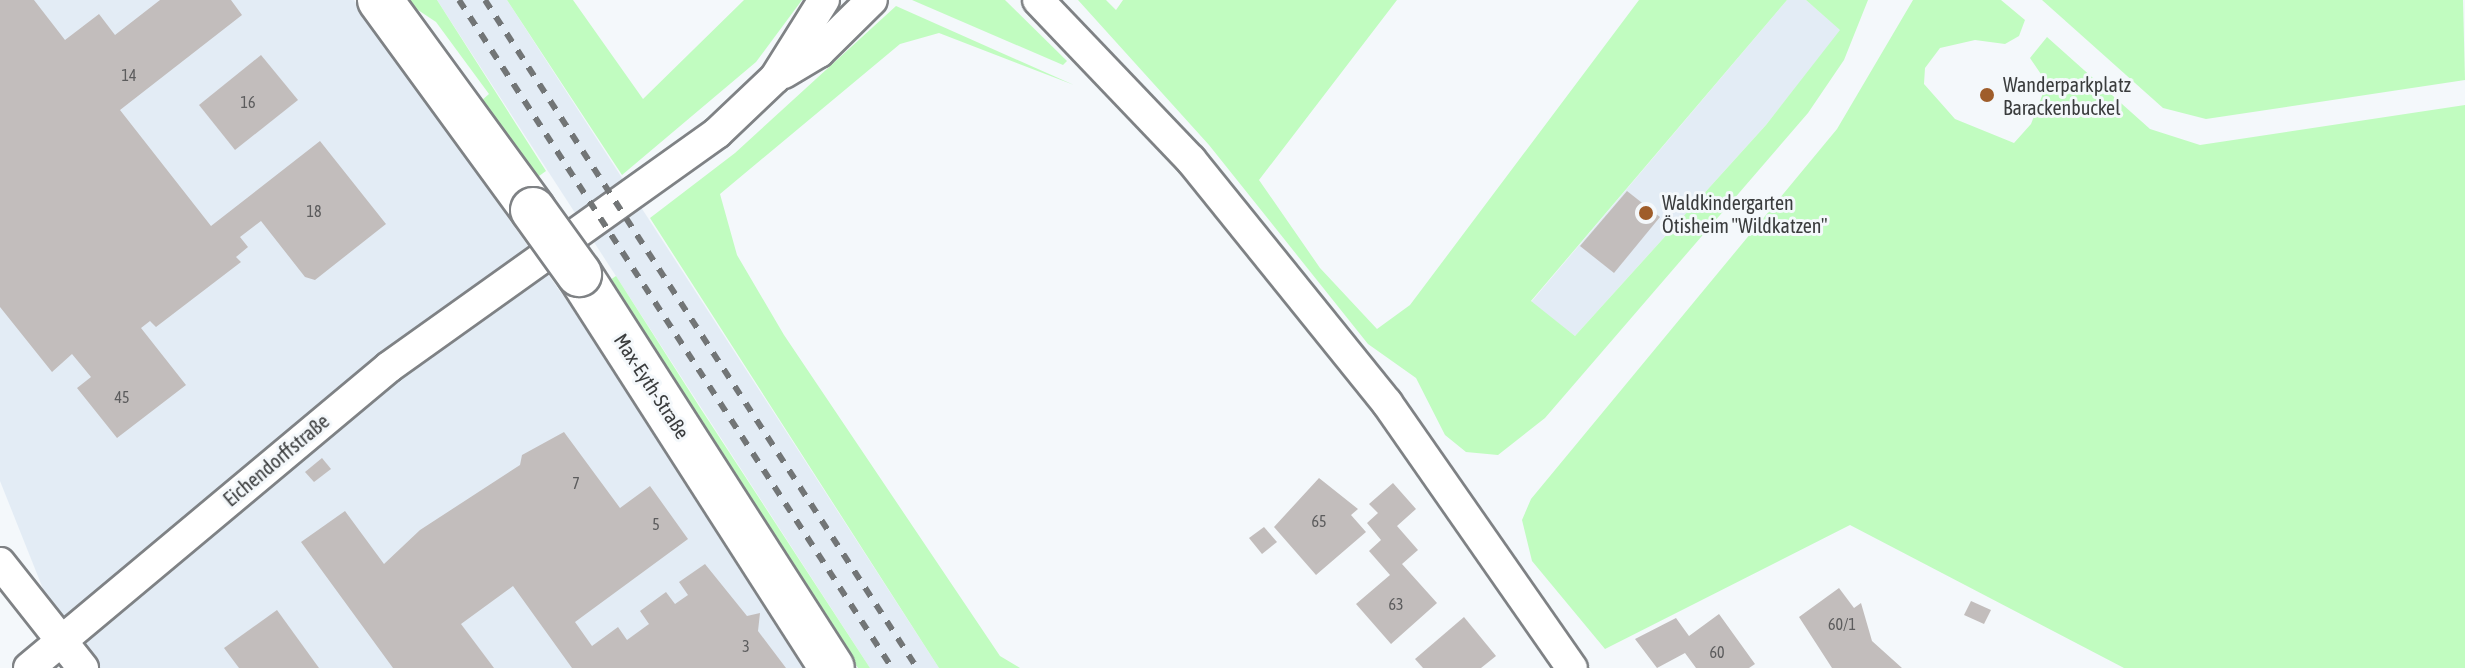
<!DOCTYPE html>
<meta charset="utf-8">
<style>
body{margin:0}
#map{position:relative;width:2465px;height:668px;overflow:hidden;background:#f4f8fb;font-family:"Asap Condensed",sans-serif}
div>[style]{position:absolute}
.built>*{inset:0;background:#e3ecf5}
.green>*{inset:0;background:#c1fcc0}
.building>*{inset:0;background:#c2bdbc}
.roads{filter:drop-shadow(2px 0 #7f8285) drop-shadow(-2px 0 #7f8285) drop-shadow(0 2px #7f8285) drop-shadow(0 -2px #7f8285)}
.street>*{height:30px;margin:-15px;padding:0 15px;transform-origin:15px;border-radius:15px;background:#fff}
.secondary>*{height:44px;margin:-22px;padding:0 22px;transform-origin:22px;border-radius:22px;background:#fff}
.rail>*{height:6px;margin-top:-3px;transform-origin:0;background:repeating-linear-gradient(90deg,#727576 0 10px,transparent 0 20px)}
.bridges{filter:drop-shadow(2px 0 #7f8285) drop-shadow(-2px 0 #7f8285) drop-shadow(0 2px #7f8285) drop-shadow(0 -2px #7f8285)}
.secondary-bridge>*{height:44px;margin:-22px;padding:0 22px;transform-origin:22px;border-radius:22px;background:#fff}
.dots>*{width:22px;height:22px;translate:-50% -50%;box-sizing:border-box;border:4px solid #f4f8fb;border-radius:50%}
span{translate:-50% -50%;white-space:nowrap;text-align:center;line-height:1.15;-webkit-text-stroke:6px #f4f8fb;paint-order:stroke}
.number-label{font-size:16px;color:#5c5c5d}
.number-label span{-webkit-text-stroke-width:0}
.poi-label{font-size:20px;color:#3a3c3d}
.left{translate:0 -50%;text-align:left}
.street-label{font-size:20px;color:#3a3c3d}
</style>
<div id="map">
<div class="built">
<i style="clip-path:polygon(0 0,354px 0,586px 328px,803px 668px,83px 668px,61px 634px,0 481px)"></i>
<i style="clip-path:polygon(437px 0,507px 0,939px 668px,870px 668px)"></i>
<i style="clip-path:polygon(1787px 0,1806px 0,1841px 30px,1766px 125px,1575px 336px,1531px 302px)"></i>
</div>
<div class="green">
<i style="clip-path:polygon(403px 0,437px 0,546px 171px,535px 179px,481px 101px,489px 94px,436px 22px)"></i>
<i style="clip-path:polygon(507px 0,573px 0,643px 99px,744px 0,802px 0,756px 62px,622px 175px)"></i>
<i style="clip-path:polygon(912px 0,1005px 0,1067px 61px,1063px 65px)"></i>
<i style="clip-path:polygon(1078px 0,1106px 0,1116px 10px,1123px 0,1397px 0,1259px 180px,1320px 268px,1377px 329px,1410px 305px,1639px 0,1787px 0,1531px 301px,1575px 336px,1766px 125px,1840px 30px,1806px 0,1868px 0,1844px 60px,1808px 113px,1545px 418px,1498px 455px,1466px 452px,1445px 435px,1416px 378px,1368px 344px,1209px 145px)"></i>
<i style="clip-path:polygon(1913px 0,2001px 0,2025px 20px,2019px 36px,2005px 44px,1975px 40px,1940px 48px,1925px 68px,1924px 84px,1955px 119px,2014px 143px,2031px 124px,2047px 83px,2030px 58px,2047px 37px,2150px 129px,2200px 145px,2465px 105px,2465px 668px,2124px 668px,1850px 525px,1605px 649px,1532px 561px,1522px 520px,1531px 499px,1837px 129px)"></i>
<i style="clip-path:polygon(2042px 0,2463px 0,2465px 80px,2206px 119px,2163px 108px)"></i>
<i style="clip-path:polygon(896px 6px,1074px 85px,939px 33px,900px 44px,720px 194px,737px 255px,784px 335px,1000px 656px,1020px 668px,939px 668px,650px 218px,735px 153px)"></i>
<i style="clip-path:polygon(616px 276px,699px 406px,870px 668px,858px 668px,610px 280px)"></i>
</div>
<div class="building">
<i style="clip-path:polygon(0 0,34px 0,65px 40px,99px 14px,115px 35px,160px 0,231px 0,242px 15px,120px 110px,211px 226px,320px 141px,386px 224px,315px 280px,305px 277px,261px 221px,240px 237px,248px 247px,236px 257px,241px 262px,156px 327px,150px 321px,141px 328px,186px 385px,117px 438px,77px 388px,91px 377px,72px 354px,52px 372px,0 307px)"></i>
<i style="clip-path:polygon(261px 55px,298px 100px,235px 150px,199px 105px)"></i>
<i style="clip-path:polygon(1627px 191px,1660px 217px,1614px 273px,1580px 246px)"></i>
<i style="clip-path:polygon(564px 432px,620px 508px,650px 486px,688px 539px,575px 622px,592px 646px,618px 627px,627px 640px,649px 624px,640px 611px,666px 592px,675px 604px,688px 595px,679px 582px,705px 564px,747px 616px,760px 613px,758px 631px,786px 668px,572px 668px,513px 586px,461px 624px,494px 668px,393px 668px,301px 542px,345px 511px,384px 564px,420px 530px,520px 465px,522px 455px)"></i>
<i style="clip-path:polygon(322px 458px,331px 469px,314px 482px,305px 472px)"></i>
<i style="clip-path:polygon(1319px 478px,1358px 509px,1351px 515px,1366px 532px,1316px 575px,1274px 527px)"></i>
<i style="clip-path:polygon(1393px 483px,1416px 509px,1397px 526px,1418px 550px,1402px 564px,1437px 603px,1391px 644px,1356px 604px,1390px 575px,1369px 551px,1381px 540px,1367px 523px,1378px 513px,1369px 504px)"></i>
<i style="clip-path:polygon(1264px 527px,1277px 542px,1262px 554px,1249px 538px)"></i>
<i style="clip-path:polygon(1839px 588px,1854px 608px,1861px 603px,1872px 641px,1902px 668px,1832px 668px,1799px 617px)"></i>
<i style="clip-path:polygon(1971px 601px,1991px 610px,1984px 624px,1964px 615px)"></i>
<i style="clip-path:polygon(277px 610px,319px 668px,239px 668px,224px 648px)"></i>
<i style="clip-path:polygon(1719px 614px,1755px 664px,1749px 668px,1696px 668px,1685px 653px,1657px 668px,1635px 639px,1676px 618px,1689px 636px)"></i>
<i style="clip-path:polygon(1464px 617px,1496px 656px,1481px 668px,1423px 668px,1415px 659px)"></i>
</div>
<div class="roads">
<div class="street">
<i style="left:1038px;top:0;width:221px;rotate:46.3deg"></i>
<i style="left:1191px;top:160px;width:312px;rotate:51.1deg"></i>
<i style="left:1387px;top:403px;width:323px;rotate:55.1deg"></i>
<i style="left:784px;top:73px;width:41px;rotate:-31deg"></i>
<i style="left:819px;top:52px;width:74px;rotate:-44.5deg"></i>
<i style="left:0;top:563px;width:134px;rotate:51.7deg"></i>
<i style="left:29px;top:668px;width:469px;rotate:-39.9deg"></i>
<i style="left:389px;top:367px;width:403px;rotate:-35.5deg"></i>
<i style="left:717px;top:133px;width:80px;rotate:-43.5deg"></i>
<i style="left:775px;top:78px;width:92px;rotate:-57.9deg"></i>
</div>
<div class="secondary">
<i style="left:380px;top:0;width:260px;rotate:53.9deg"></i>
<i style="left:579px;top:274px;width:468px;rotate:57.3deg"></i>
</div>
</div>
<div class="rail">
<i style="left:459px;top:0;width:796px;rotate:57.05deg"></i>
<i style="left:485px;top:0;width:796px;rotate:57.11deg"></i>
</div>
<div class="bridges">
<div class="secondary-bridge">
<i style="left:533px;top:210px;width:79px;rotate:54.3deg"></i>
</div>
</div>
<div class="dots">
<i style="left:1987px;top:95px;background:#9f5d2a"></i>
<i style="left:1646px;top:213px;background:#9f5d2a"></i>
</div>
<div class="number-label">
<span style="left:129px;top:75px">14</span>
<span style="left:248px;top:102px">16</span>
<span style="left:314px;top:211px">18</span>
<span style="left:122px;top:397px">45</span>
<span style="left:576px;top:483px">7</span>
<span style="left:1319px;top:521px">65</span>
<span style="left:656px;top:524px">5</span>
<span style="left:1396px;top:604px">63</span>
<span style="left:1842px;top:624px">60/1</span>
<span style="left:746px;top:646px">3</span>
<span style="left:1717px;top:652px">60</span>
</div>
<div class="poi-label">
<span class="left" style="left:2003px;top:96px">Wanderparkplatz<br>Barackenbuckel</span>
<span class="left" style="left:1662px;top:214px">Waldkindergarten<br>Ötisheim "Wildkatzen"</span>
</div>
<div class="street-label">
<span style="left:652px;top:386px;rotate:57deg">Max-Eyth-Straße</span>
<span style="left:276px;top:460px;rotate:-40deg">Eichendorffstraße</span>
</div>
</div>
